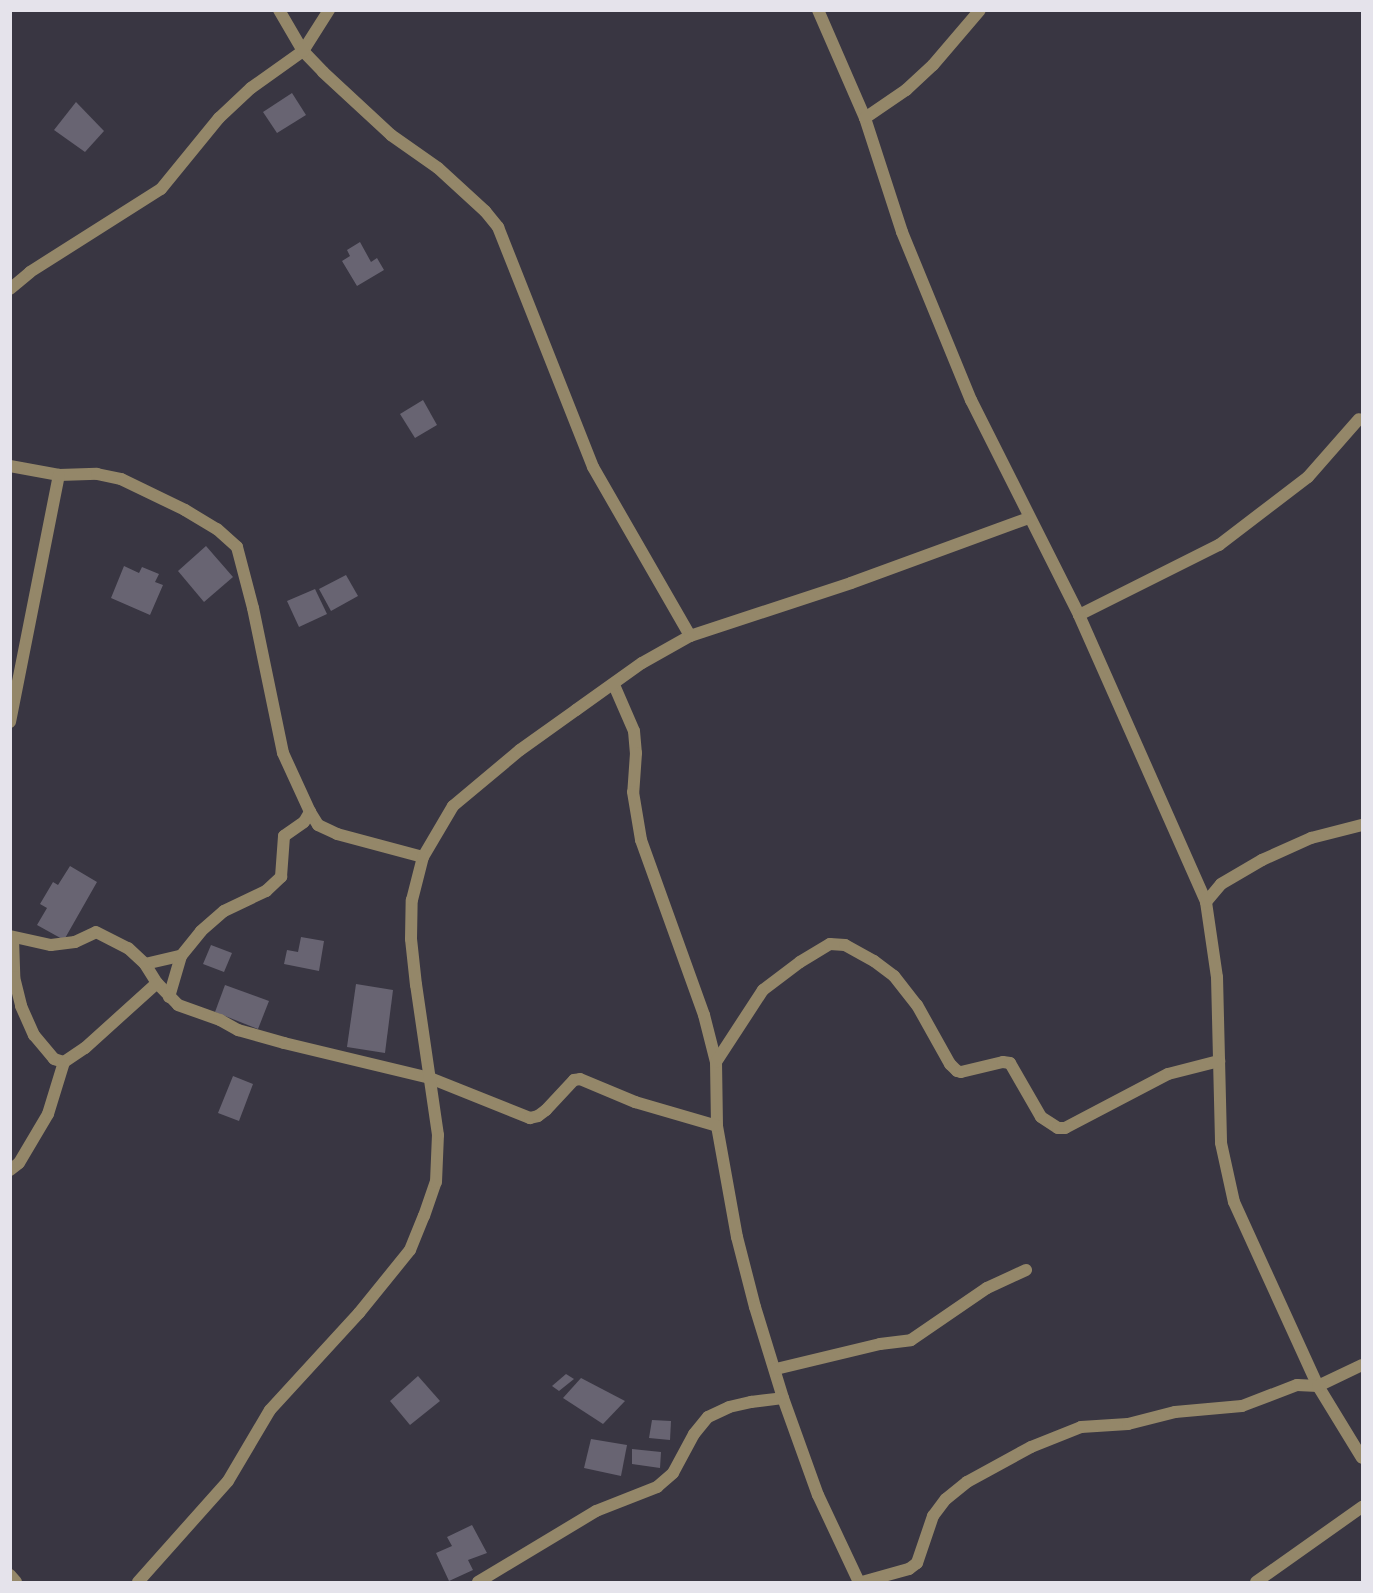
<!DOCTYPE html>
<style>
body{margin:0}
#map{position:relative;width:1373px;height:1593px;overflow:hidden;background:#393642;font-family:Mulish,sans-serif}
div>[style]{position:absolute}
.building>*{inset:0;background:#686472}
.minor>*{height:12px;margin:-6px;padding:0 6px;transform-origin:6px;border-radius:6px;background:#948769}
span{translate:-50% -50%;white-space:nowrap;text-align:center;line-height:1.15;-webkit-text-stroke:4.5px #2f2c37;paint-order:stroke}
.frame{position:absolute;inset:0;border:12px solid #e5e3eb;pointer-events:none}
</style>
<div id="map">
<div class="building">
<i style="clip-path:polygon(292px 93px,306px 115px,277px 133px,263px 112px)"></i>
<i style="clip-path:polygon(76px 102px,104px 131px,85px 152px,54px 130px)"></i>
<i style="clip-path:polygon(360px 242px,371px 262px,377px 258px,384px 270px,357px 286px,342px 261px,350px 256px,347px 250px)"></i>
<i style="clip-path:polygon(423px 400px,437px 425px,415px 438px,400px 414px)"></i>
<i style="clip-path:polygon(206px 546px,233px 577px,204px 602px,178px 571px)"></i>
<i style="clip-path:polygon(124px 566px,139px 573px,142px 567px,159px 574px,155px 582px,163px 585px,150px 615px,111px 598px)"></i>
<i style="clip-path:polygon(346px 575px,358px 596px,331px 611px,319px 589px)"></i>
<i style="clip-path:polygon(315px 589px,327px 614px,299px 627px,287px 601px)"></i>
<i style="clip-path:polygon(70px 866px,97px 882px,64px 940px,37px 925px,47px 908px,40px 904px,53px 882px,58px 885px)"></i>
<i style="clip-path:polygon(301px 937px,324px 941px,319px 971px,284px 964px,287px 950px,298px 952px)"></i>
<i style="clip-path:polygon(211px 945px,232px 953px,224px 972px,203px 964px)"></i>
<i style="clip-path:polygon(356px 984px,393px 990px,385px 1053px,347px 1047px)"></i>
<i style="clip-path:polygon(225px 985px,269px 1001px,258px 1029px,215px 1012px)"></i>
<i style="clip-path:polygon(233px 1076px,253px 1084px,239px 1121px,218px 1113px)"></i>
<i style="clip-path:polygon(566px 1374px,574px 1379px,559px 1391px,552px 1386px)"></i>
<i style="clip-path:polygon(418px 1376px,440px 1401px,410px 1425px,390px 1401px)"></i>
<i style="clip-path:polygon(581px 1378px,625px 1401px,603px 1424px,563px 1398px)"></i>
<i style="clip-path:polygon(652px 1420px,671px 1421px,670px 1440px,649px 1438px)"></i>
<i style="clip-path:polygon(591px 1439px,627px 1445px,621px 1476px,584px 1468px)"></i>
<i style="clip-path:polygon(632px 1449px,661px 1452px,660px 1468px,632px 1464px)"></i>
<i style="clip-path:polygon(472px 1525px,487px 1553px,468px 1560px,473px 1570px,449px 1581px,436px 1553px,452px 1546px,447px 1537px)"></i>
</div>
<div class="minor">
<i style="left:279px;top:10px;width:48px;rotate:59.7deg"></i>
<i style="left:303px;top:51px;width:29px;rotate:46deg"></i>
<i style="left:323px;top:72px;width:93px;rotate:42.8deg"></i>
<i style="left:391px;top:135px;width:57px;rotate:35.1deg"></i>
<i style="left:438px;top:168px;width:64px;rotate:42.5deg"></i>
<i style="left:485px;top:211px;width:21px;rotate:51deg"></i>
<i style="left:498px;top:227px;width:258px;rotate:68.4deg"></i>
<i style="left:593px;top:467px;width:195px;rotate:60.1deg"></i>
<i style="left:818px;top:10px;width:118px;rotate:66.5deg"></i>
<i style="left:865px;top:118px;width:120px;rotate:72deg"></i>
<i style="left:902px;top:232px;width:182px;rotate:67.7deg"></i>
<i style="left:971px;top:400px;width:241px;rotate:63.3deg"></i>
<i style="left:1079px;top:615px;width:314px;rotate:66.1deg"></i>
<i style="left:1206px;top:902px;width:76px;rotate:81.7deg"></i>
<i style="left:1217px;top:977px;width:166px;rotate:88.6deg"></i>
<i style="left:1221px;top:1143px;width:60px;rotate:77.6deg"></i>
<i style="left:1234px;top:1202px;width:202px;rotate:65.5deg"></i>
<i style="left:1318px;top:1386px;width:84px;rotate:58.6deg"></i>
<i style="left:865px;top:118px;width:50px;rotate:-34.3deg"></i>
<i style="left:906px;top:90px;width:37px;rotate:-43deg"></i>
<i style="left:933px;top:65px;width:72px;rotate:-49.5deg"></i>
<i style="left:10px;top:289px;width:26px;rotate:-40deg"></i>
<i style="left:30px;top:272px;width:155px;rotate:-32.4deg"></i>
<i style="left:161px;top:189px;width:92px;rotate:-50.8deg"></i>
<i style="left:219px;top:118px;width:44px;rotate:-43.2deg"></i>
<i style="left:251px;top:88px;width:64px;rotate:-35.4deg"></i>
<i style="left:303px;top:51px;width:49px;rotate:-57.6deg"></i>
<i style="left:10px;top:466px;width:50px;rotate:10.4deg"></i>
<i style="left:59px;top:475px;width:38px;rotate:-2deg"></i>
<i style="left:97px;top:474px;width:25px;rotate:12deg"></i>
<i style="left:121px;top:479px;width:71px;rotate:25.8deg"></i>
<i style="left:185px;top:510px;width:37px;rotate:31deg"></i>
<i style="left:217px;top:529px;width:27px;rotate:42deg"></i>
<i style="left:237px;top:547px;width:63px;rotate:75.3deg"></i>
<i style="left:253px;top:608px;width:148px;rotate:78.3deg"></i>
<i style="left:283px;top:753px;width:65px;rotate:65.4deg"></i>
<i style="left:310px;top:812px;width:15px;rotate:58deg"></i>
<i style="left:318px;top:825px;width:21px;rotate:25deg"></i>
<i style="left:337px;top:834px;width:89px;rotate:15deg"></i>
<i style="left:1079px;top:615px;width:157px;rotate:-26.6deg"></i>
<i style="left:1219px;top:545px;width:112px;rotate:-37.4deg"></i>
<i style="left:1308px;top:477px;width:77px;rotate:-48.7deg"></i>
<i style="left:614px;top:685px;width:50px;rotate:66.5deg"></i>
<i style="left:634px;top:731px;width:22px;rotate:85deg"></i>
<i style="left:636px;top:753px;width:39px;rotate:94deg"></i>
<i style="left:633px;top:792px;width:49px;rotate:80.5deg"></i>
<i style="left:641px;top:840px;width:186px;rotate:70.2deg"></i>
<i style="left:704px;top:1015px;width:49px;rotate:75.7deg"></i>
<i style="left:716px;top:1062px;width:64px;rotate:89.1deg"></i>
<i style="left:717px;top:1126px;width:113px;rotate:79.8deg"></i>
<i style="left:737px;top:1237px;width:72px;rotate:75.6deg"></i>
<i style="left:755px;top:1307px;width:95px;rotate:72.9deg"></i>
<i style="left:783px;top:1398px;width:103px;rotate:70.2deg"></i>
<i style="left:818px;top:1495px;width:96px;rotate:64.8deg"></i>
<i style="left:10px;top:722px;width:252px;rotate:-78.8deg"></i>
<i style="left:1206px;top:902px;width:23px;rotate:-50deg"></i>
<i style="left:1221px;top:884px;width:48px;rotate:-30.3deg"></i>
<i style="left:1262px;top:860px;width:54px;rotate:-24.2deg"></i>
<i style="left:1311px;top:838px;width:53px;rotate:-14.3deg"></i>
<i style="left:10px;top:936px;width:42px;rotate:12.4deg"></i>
<i style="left:51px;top:945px;width:24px;rotate:-7deg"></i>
<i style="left:75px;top:942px;width:23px;rotate:-25deg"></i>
<i style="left:96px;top:932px;width:36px;rotate:27deg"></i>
<i style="left:128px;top:948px;width:23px;rotate:43deg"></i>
<i style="left:145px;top:964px;width:22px;rotate:58deg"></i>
<i style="left:157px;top:983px;width:30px;rotate:46deg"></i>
<i style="left:178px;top:1005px;width:45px;rotate:19.7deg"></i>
<i style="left:220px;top:1020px;width:21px;rotate:29deg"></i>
<i style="left:238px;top:1030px;width:48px;rotate:15.8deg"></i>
<i style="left:284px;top:1043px;width:150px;rotate:13.5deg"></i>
<i style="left:430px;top:1078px;width:108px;rotate:21.8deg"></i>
<i style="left:530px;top:1118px;width:8px;rotate:-14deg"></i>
<i style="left:538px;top:1116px;width:10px;rotate:-37deg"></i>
<i style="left:546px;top:1110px;width:41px;rotate:-47deg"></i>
<i style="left:574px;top:1080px;width:6px;rotate:-9deg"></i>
<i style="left:580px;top:1079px;width:60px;rotate:22.7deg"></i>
<i style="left:635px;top:1102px;width:85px;rotate:16.3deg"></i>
<i style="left:13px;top:939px;width:38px;rotate:88deg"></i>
<i style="left:14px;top:977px;width:30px;rotate:76deg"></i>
<i style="left:21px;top:1006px;width:32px;rotate:66deg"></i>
<i style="left:34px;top:1035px;width:31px;rotate:50deg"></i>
<i style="left:54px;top:1059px;width:10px;rotate:17deg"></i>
<i style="left:64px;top:1062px;width:25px;rotate:-34deg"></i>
<i style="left:85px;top:1048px;width:97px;rotate:-42.1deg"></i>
<i style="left:145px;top:964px;width:37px;rotate:-13deg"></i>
<i style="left:181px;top:956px;width:32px;rotate:-51deg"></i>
<i style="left:201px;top:931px;width:30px;rotate:-41deg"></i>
<i style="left:224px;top:911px;width:47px;rotate:-25.5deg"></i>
<i style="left:266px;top:891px;width:21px;rotate:-43deg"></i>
<i style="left:281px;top:877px;width:41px;rotate:-85.8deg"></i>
<i style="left:284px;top:836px;width:24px;rotate:-35deg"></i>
<i style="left:304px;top:822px;width:12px;rotate:-59deg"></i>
<i style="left:169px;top:997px;width:43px;rotate:-73.7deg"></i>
<i style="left:716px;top:1062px;width:86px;rotate:-56.9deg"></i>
<i style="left:763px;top:990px;width:46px;rotate:-37.1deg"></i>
<i style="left:800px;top:962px;width:35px;rotate:-31deg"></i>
<i style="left:830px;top:944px;width:15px;rotate:4deg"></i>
<i style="left:845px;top:945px;width:33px;rotate:29deg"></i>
<i style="left:874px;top:961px;width:25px;rotate:37deg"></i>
<i style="left:894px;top:976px;width:37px;rotate:52deg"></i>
<i style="left:917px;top:1005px;width:68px;rotate:60.8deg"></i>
<i style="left:950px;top:1064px;width:10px;rotate:45deg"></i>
<i style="left:957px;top:1071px;width:4px;rotate:14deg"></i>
<i style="left:961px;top:1072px;width:43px;rotate:-13.4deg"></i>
<i style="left:1003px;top:1062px;width:7px;rotate:8deg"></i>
<i style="left:1010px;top:1063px;width:62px;rotate:60.1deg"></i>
<i style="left:1041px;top:1117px;width:20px;rotate:33deg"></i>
<i style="left:1058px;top:1128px;width:7px"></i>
<i style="left:1065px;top:1128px;width:116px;rotate:-27.7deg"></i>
<i style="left:1168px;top:1074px;width:53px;rotate:-14.3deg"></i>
<i style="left:10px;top:1170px;width:11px;rotate:-38deg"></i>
<i style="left:19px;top:1163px;width:57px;rotate:-59.4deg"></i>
<i style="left:48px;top:1114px;width:54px;rotate:-72.9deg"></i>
<i style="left:776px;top:1369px;width:107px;rotate:-13.5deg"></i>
<i style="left:880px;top:1344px;width:31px;rotate:-7deg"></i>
<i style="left:911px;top:1340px;width:92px;rotate:-34.4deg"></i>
<i style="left:987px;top:1288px;width:43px;rotate:-24.8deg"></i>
<i style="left:10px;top:1575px;width:9px;rotate:49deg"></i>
<i style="left:138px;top:1582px;width:135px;rotate:-48.3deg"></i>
<i style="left:228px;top:1481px;width:82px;rotate:-59.4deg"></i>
<i style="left:270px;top:1410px;width:132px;rotate:-47.5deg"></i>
<i style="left:359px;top:1313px;width:81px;rotate:-51deg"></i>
<i style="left:410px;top:1250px;width:37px;rotate:-68deg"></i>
<i style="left:424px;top:1216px;width:36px;rotate:-71deg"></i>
<i style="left:436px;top:1182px;width:47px;rotate:-87.6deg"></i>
<i style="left:438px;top:1135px;width:152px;rotate:-98.3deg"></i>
<i style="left:416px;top:985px;width:46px;rotate:-96.2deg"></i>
<i style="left:411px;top:939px;width:39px;rotate:-89deg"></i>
<i style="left:412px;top:900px;width:44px;rotate:-75.7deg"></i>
<i style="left:423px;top:857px;width:59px;rotate:-59.5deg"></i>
<i style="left:453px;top:806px;width:87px;rotate:-39.9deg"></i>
<i style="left:520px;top:750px;width:69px;rotate:-35.5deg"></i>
<i style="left:576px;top:710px;width:81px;rotate:-35.5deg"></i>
<i style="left:642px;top:663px;width:55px;rotate:-29.4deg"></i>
<i style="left:690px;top:636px;width:169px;rotate:-18.2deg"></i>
<i style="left:851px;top:583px;width:189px;rotate:-20.1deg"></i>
<i style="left:478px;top:1582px;width:138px;rotate:-31deg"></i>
<i style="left:596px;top:1511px;width:66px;rotate:-21.5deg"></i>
<i style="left:657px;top:1487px;width:21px;rotate:-41deg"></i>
<i style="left:673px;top:1473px;width:44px;rotate:-61.7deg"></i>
<i style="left:694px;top:1434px;width:22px;rotate:-51deg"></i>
<i style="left:708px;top:1417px;width:23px;rotate:-25deg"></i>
<i style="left:729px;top:1407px;width:23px;rotate:-13deg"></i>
<i style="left:751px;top:1402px;width:32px;rotate:-7deg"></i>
<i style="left:862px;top:1582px;width:49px;rotate:-15.5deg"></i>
<i style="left:909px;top:1569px;width:10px;rotate:-37deg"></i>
<i style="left:917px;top:1563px;width:50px;rotate:-71.2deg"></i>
<i style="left:933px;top:1516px;width:21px;rotate:-53deg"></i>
<i style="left:946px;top:1499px;width:27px;rotate:-39deg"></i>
<i style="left:967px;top:1482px;width:73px;rotate:-28.7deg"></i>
<i style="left:1031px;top:1447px;width:54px;rotate:-21.8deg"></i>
<i style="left:1081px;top:1427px;width:47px;rotate:-3.7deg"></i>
<i style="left:1128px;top:1424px;width:49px;rotate:-14.3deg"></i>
<i style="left:1175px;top:1412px;width:67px;rotate:-5.1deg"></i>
<i style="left:1242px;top:1406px;width:59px;rotate:-20.9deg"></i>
<i style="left:1297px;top:1385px;width:21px;rotate:3deg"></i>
<i style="left:1318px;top:1386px;width:49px;rotate:-25.5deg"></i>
<i style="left:1256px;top:1582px;width:130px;rotate:-35.3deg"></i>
</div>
<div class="frame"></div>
</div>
